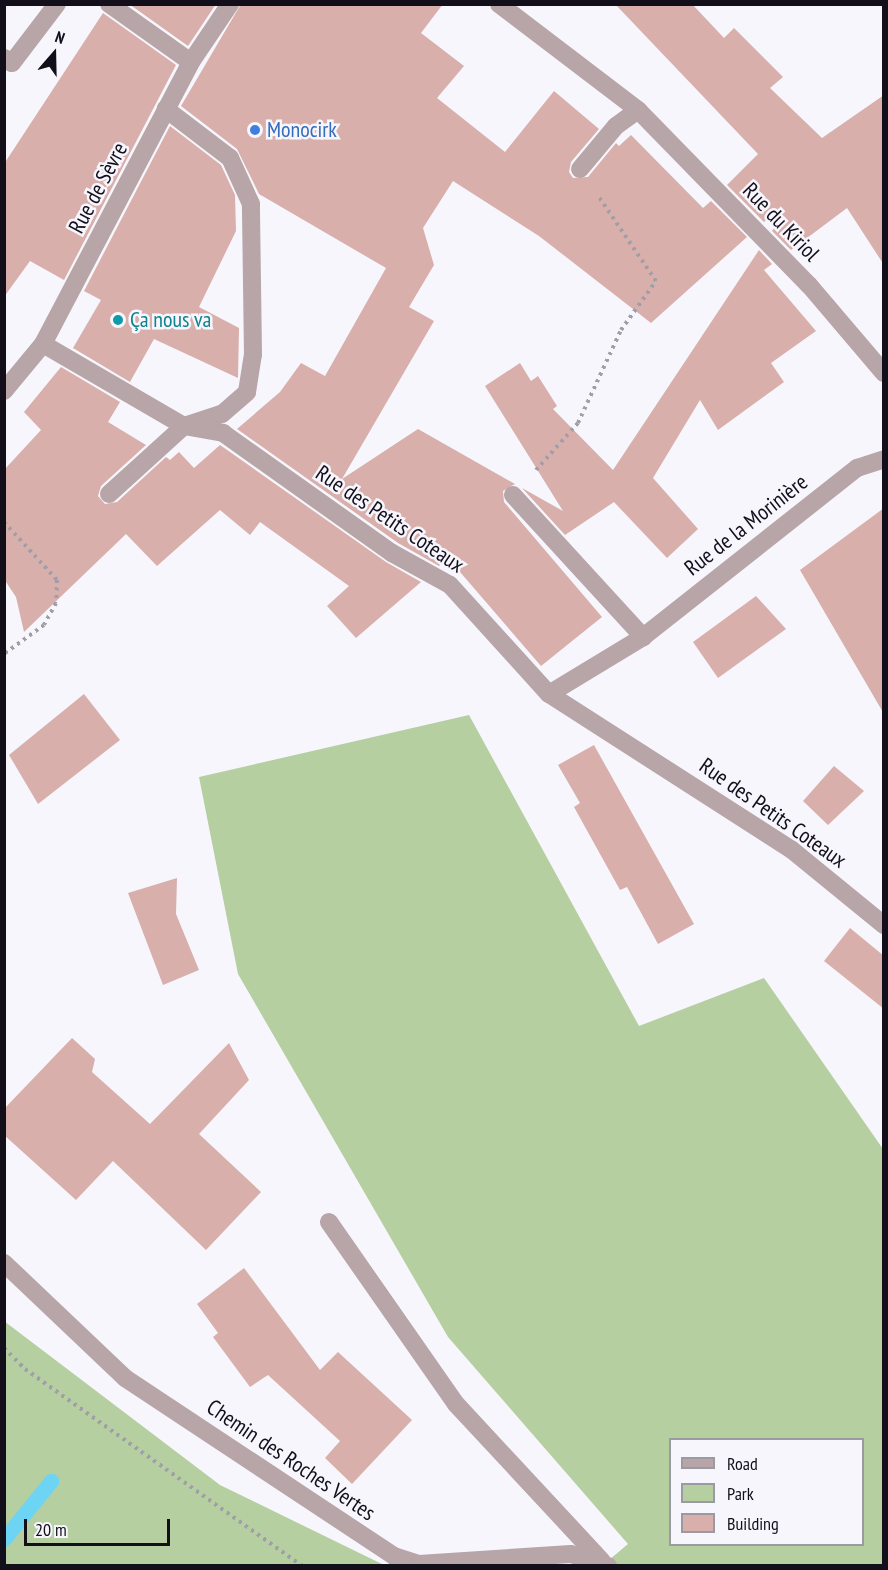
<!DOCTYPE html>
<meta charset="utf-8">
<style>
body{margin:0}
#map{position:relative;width:888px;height:1570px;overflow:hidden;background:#f7f6fd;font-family:"PT Sans Narrow",sans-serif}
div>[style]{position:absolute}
.green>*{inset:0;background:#b5cfa0}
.stream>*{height:15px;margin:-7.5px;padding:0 7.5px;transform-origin:7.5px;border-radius:7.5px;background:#6ed4f3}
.building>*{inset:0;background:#d8afab}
.path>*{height:4px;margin-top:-2px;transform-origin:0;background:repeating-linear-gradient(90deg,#a09fa8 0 3px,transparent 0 7.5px)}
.minor>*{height:18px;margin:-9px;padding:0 9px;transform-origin:9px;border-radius:9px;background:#b7a5a7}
.dots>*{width:16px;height:16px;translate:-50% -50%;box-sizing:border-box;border:3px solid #f7f6fd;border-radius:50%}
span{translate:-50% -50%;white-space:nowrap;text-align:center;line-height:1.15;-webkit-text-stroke:5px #f7f6fd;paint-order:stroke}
.shop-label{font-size:22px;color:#366cbe}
.left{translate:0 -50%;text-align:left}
.street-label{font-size:22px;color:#120f1b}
.culture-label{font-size:22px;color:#0d838f}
.frame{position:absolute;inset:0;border:6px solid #120f1b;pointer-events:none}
.legend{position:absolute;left:669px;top:1438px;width:195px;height:108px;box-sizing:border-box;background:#f7f6fd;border:2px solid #9b9aa3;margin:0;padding:8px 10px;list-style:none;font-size:18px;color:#120f1b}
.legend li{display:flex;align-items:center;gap:12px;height:30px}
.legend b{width:30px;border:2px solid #9b9aa3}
.north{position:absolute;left:24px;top:24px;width:60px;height:60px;-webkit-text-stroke:4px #f7f6fd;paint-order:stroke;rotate:20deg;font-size:16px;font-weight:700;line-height:24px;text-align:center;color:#120f1b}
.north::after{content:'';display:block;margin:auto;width:21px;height:27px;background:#120f1b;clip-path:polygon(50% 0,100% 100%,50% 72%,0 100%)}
.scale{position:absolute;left:24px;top:1519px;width:146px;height:27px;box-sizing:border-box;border:3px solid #120f1b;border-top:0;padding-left:8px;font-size:18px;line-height:21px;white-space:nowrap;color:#120f1b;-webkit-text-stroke:4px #f7f6fd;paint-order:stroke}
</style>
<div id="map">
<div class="green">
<i style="clip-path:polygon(evenodd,469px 715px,639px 1026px,764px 978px,883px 1149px,883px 1565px,603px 1565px,628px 1544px,448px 1337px,238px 974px,199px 777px,469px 715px,670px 1440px,862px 1440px,862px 1544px,670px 1544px,670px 1440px)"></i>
<i style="clip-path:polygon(4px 1321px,220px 1485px,384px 1565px,5px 1565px)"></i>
</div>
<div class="stream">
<i style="left:4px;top:1539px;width:75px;rotate:-51deg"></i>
</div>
<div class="building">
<i style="clip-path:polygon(129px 4px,216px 4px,188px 46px)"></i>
<i style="clip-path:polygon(241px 4px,443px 4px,421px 33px,464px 66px,437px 98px,505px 152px,554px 91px,599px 129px,571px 162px,569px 172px,573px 178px,588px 177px,616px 143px,619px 146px,631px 135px,703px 208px,711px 201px,747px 237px,651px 323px,539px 236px,453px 181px,423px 228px,434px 265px,409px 307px,434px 321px,342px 479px,418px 429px,515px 484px,503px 491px,504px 502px,602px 617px,541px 666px,448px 558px,439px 566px,398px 543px,237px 429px,280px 392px,301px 363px,325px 376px,386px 268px,259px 194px,237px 149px,181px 106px)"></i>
<i style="clip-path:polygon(615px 4px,692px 4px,724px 38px,734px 28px,783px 77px,770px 88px,822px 138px,884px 95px,884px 265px,847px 208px,791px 250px,772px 231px,782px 217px,775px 212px,764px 222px,727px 185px,758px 154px)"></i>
<i style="clip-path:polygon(103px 13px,176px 65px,64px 280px,30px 261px,4px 297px,4px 164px)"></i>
<i style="clip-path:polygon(170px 126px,221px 165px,235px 195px,236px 231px,199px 307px,239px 328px,238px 378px,154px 339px,130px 382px,73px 348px,101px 300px,84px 291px)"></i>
<i style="clip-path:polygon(759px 250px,772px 264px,764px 270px,816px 331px,771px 363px,784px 382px,718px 430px,700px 400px,653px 478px,698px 529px,667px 558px,614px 502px,565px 535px,522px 488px,563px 511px,485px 386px,520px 363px,531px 381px,538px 376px,557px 406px,553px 409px,613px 470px)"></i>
<i style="clip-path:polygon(61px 367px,120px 402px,108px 422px,146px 445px,101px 486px,98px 496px,105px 504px,117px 502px,166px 457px,170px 460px,179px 452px,194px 468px,220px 445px,386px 562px,421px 582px,356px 638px,327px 606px,349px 586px,260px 522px,250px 535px,220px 510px,157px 566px,126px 534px,24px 632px,16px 597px,4px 579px,4px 470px,41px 430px,24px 412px)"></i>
<i style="clip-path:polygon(884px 508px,884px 714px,800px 570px)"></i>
<i style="clip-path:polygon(756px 596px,786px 629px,718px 678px,693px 642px)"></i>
<i style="clip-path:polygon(84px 694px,120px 740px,38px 804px,9px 755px)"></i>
<i style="clip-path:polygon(594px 745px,694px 924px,658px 944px,627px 887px,620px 890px,574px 807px,580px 803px,558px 765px)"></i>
<i style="clip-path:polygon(834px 766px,864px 791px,828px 825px,803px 801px)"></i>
<i style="clip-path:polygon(177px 878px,176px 914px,199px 970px,163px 985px,128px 893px)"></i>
<i style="clip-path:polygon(850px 928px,884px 956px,884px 1009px,824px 961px)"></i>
<i style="clip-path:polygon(72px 1038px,95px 1059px,92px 1072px,150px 1124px,229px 1043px,249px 1080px,199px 1134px,261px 1192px,206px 1250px,113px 1161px,76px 1200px,4px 1135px,4px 1109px)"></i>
<i style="clip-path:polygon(244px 1268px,320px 1370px,338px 1352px,412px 1420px,352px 1484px,325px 1458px,340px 1441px,268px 1375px,250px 1387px,213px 1337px,218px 1333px,197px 1304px)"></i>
</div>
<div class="path">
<i style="left:536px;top:470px;width:63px;rotate:-48.2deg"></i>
<i style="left:578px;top:423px;width:102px;rotate:-65.2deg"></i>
<i style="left:621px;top:330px;width:60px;rotate:-54.5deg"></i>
<i style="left:656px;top:281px;width:102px;rotate:-124.2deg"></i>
<i style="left:4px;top:522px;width:79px;rotate:47.6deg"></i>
<i style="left:57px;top:580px;width:23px;rotate:92deg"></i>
<i style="left:56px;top:603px;width:25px;rotate:119deg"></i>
<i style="left:44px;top:625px;width:49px;rotate:144.1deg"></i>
<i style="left:4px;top:1348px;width:30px;rotate:45deg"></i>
<i style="left:25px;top:1369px;width:340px;rotate:35.4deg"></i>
</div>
<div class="minor">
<i style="left:109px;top:4px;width:100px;rotate:35.3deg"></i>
<i style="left:499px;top:4px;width:175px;rotate:37.3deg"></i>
<i style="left:638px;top:110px;width:245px;rotate:45.7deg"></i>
<i style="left:809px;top:285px;width:116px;rotate:49.6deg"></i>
<i style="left:4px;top:58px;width:9px;rotate:32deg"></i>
<i style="left:12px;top:63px;width:74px;rotate:-52.7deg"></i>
<i style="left:580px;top:169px;width:56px;rotate:-50.1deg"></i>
<i style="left:616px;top:126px;width:27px;rotate:-36deg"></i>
<i style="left:43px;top:344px;width:163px;rotate:30.2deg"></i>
<i style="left:184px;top:426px;width:40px;rotate:10deg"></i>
<i style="left:223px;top:433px;width:207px;rotate:35.4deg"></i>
<i style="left:392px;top:553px;width:66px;rotate:28.9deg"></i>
<i style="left:450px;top:585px;width:147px;rotate:47.8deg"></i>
<i style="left:549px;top:694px;width:289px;rotate:32.7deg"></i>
<i style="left:792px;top:850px;width:119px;rotate:39.2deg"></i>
<i style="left:4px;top:391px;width:61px;rotate:-50.3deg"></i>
<i style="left:43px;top:344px;width:318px;rotate:-62.3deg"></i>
<i style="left:191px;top:62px;width:70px;rotate:-56.1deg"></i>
<i style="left:109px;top:494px;width:101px;rotate:-42.2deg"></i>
<i style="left:184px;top:426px;width:40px;rotate:-18deg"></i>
<i style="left:222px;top:414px;width:33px;rotate:-41deg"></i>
<i style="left:247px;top:392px;width:37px;rotate:-81deg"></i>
<i style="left:253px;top:355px;width:151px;rotate:-90.8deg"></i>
<i style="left:251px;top:204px;width:51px;rotate:-114.5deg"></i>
<i style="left:230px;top:158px;width:81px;rotate:-142.6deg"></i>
<i style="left:513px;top:495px;width:193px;rotate:47.5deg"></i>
<i style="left:549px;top:694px;width:110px;rotate:-31.2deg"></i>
<i style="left:643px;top:637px;width:273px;rotate:-38.3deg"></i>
<i style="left:857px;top:468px;width:28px;rotate:-18deg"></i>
<i style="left:329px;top:1222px;width:222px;rotate:55.1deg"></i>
<i style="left:456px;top:1404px;width:214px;rotate:47.1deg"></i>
<i style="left:4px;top:1263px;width:167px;rotate:43.5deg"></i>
<i style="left:125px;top:1378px;width:323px;rotate:33.5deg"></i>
<i style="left:394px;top:1556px;width:26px;rotate:18deg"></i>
<i style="left:419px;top:1564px;width:152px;rotate:-3.8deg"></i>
<i style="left:571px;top:1554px;width:39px;rotate:18deg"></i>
</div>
<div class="dots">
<i style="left:255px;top:130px;background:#3f7fe0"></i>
<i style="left:118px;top:320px;background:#0f9aa8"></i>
</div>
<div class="shop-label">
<span class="left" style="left:267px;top:130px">Monocirk</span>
</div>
<div class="street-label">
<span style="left:98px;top:188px;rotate:-62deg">Rue de Sèvre</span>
<span style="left:781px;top:222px;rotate:46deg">Rue du Kiriol</span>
<span style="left:390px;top:519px;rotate:34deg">Rue des Petits Coteaux</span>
<span style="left:746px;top:525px;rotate:-38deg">Rue de la Morinière</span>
<span style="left:773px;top:813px;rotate:35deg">Rue des Petits Coteaux</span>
<span style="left:291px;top:1460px;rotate:34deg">Chemin des Roches Vertes</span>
</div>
<div class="culture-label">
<span class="left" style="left:130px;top:320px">Ça nous va</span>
</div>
<div class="frame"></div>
<ul class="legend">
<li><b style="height:8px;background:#b7a5a7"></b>Road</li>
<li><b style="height:16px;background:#b5cfa0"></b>Park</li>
<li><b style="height:16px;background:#d8afab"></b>Building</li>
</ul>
<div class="north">N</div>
<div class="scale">20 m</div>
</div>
